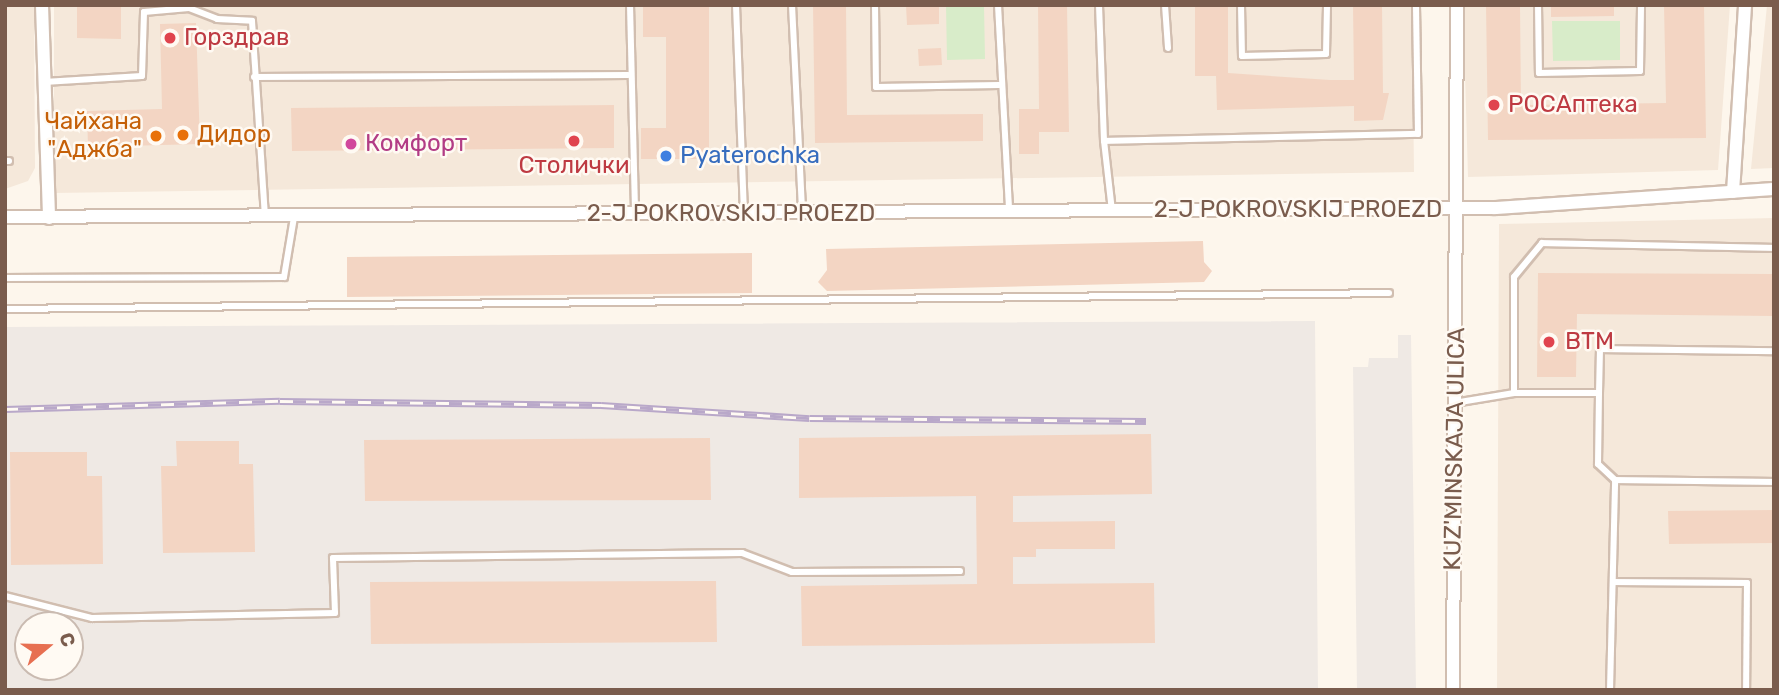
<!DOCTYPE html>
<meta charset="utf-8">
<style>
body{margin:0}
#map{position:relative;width:1779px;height:695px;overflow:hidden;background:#fdf6ec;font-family:Rubik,sans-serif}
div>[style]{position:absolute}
.residential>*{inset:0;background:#f5e8da}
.industrial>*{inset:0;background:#efe9e4}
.green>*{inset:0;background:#d8ecc9}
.building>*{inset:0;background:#f3d5c3}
.roads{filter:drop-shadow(2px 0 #d1beb0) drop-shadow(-2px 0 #d1beb0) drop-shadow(0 2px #d1beb0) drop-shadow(0 -2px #d1beb0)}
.service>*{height:6px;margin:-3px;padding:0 3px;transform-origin:3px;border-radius:3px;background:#fff}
.minor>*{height:12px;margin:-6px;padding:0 6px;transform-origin:6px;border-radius:6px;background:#fff}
.rail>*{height:7px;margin-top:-3.5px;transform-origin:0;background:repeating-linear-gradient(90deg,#fffaf3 0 13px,#b9a8c9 0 26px);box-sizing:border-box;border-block:2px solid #b9a8c9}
.dots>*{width:19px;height:19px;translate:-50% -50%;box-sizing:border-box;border:4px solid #fffaf3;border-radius:50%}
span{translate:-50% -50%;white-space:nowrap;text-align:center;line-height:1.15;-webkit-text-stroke:5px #fffaf3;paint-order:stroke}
.health-label{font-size:24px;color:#be3a42}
.left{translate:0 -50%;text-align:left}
.food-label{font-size:24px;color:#c56008}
.right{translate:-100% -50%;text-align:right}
.hotel-label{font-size:24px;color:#b23c85}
.shop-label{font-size:24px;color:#366cbe}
.street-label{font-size:24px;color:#7a5c4d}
.frame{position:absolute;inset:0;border:7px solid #7a5c4d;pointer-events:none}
.north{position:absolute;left:14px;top:611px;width:70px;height:70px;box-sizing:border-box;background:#fffaf3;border:2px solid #cabbb1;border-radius:50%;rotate:71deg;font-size:19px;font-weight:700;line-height:28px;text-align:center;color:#7a5c4d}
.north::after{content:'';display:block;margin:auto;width:24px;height:32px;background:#e76f51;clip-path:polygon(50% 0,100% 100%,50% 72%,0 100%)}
</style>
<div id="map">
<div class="residential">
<i style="clip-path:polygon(5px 5px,34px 5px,35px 168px,28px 181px,5px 189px)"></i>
<i style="clip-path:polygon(54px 5px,1412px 5px,1414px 172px,54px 193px)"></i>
<i style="clip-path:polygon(1463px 5px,1730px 5px,1718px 170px,1468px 177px)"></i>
<i style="clip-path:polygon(1767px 5px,1774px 5px,1774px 168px,1751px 169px)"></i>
<i style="clip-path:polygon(1774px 218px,1774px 690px,1497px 690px,1499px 224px)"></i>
</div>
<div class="industrial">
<i style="clip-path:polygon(evenodd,1315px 321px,1318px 690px,5px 690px,5px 327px,1315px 321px,28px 625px,70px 625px,70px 667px,28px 667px,28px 625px)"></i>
<i style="clip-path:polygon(1398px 335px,1411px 335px,1416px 690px,1357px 690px,1353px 367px,1368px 367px,1369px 358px,1398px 358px)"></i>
</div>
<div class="green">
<i style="clip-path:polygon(946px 5px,984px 5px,985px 59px,947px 60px)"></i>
<i style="clip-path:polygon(1552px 21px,1620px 21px,1620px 60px,1553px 61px)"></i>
</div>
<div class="building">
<i style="clip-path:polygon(77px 5px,121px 5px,121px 39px,77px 38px)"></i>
<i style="clip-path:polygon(643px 5px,709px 5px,709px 159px,641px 159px,641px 128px,666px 128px,666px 37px,643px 37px)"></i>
<i style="clip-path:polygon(813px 5px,846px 5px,847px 115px,983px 114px,983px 141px,815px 143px)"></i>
<i style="clip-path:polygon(906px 5px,939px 5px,939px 24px,907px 25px)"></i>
<i style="clip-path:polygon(1038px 5px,1067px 5px,1069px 132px,1039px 132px,1039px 154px,1019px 154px,1019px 109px,1039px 109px)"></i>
<i style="clip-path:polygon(1195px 5px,1228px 5px,1228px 73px,1330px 80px,1354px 80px,1353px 5px,1382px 5px,1383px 93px,1389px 93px,1383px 120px,1354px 121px,1354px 106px,1217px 110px,1216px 76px,1195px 76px)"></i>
<i style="clip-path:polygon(1486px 5px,1520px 5px,1521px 105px,1666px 103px,1664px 5px,1704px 5px,1706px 138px,1488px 140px)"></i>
<i style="clip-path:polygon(1551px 5px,1614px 5px,1614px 16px,1551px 17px)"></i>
<i style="clip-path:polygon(196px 23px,200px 144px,88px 147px,87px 111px,162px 109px,160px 24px)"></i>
<i style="clip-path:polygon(941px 48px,942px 65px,919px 66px,918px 49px)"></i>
<i style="clip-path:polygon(614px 105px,614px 148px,292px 151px,291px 108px)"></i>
<i style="clip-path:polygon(1203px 241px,1204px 262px,1212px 271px,1204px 282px,827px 291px,818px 282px,827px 270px,826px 249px)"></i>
<i style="clip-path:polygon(752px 253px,752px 293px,347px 297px,347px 257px)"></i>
<i style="clip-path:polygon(1538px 273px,1774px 274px,1774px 316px,1577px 314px,1576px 377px,1537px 377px)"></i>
<i style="clip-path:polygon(1151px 434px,1152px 494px,1013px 496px,1013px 522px,1115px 521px,1115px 549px,1036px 549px,1036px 557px,1013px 557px,1013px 584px,1154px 583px,1155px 643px,802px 646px,801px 586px,977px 584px,976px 496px,799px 498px,799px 438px)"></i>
<i style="clip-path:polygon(710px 438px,711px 500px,365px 501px,364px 440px)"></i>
<i style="clip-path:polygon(176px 441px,239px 441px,239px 464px,253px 464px,255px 552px,163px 553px,161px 466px,177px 466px)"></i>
<i style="clip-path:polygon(10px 452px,87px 452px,87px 476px,102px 476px,103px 564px,11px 565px)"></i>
<i style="clip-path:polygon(1774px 510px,1774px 543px,1669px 544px,1668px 511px)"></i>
<i style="clip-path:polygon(716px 581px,717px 642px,371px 644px,370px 582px)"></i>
</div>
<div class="roads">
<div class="service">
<i style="left:630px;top:5px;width:208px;rotate:88.6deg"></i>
<i style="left:736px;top:5px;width:207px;rotate:87.8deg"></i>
<i style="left:792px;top:5px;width:207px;rotate:87.2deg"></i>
<i style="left:875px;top:5px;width:82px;rotate:89.3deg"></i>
<i style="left:876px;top:87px;width:123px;rotate:-0.9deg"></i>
<i style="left:998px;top:5px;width:205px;rotate:86.9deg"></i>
<i style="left:1099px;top:5px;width:136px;rotate:87.9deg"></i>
<i style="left:1165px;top:5px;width:43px;rotate:86deg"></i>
<i style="left:1241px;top:5px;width:51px;rotate:88.9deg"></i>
<i style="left:1242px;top:56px;width:84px;rotate:-1.4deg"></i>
<i style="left:1326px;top:54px;width:49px;rotate:-88.8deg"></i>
<i style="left:1538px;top:5px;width:68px;rotate:89.2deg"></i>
<i style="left:1539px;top:73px;width:101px;rotate:-1.1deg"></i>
<i style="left:1640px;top:71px;width:66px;rotate:-89.1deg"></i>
<i style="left:254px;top:77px;width:374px;rotate:-0.3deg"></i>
<i style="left:44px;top:82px;width:98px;rotate:-3.5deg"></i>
<i style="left:142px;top:76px;width:64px;rotate:-88.2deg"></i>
<i style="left:144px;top:12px;width:45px;rotate:-5.1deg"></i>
<i style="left:189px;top:8px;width:30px;rotate:21deg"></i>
<i style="left:217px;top:19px;width:35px;rotate:3deg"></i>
<i style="left:252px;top:21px;width:196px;rotate:86.2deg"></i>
<i style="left:5px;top:161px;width:4px"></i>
<i style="left:1112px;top:211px;width:70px;rotate:-96.5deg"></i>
<i style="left:1104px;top:141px;width:314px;rotate:-1.3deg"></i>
<i style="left:1418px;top:134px;width:129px;rotate:-90.9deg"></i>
<i style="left:5px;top:278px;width:279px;rotate:-0.2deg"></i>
<i style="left:284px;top:277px;width:61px;rotate:-80.5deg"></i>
<i style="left:5px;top:309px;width:1384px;rotate:-0.66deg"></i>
<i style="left:1514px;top:393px;width:116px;rotate:-90deg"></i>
<i style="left:1514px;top:277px;width:44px;rotate:-50.5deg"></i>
<i style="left:1542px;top:243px;width:232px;rotate:1.2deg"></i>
<i style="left:1599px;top:393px;width:44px;rotate:-88.7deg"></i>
<i style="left:1600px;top:349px;width:174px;rotate:0.7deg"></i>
<i style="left:1454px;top:403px;width:61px;rotate:-9.5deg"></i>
<i style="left:1514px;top:393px;width:85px"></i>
<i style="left:1599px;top:393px;width:71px;rotate:90.8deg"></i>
<i style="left:1598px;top:464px;width:23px;rotate:43deg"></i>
<i style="left:1615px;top:480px;width:159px;rotate:0.7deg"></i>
<i style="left:1613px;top:582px;width:134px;rotate:0.4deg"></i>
<i style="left:1747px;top:583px;width:107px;rotate:90.5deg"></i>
<i style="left:5px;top:596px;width:90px;rotate:14.2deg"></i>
<i style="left:92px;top:618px;width:243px;rotate:-1.2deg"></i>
<i style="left:335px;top:613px;width:55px;rotate:-92.1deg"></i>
<i style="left:333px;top:558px;width:409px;rotate:-0.7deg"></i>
<i style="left:742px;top:553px;width:53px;rotate:20.8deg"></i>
<i style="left:792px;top:572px;width:168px;rotate:-0.3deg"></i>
<i style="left:1610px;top:690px;width:210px;rotate:-88.6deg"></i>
</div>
<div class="minor">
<i style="left:42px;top:5px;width:213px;rotate:88.1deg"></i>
<i style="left:1733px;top:192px;width:187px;rotate:-86.3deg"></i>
<i style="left:5px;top:217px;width:1490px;rotate:-0.35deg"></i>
<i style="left:1495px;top:208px;width:280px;rotate:-3.9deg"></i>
<i style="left:1453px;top:690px;width:685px;rotate:-89.67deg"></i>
</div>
</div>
<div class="rail">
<i style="left:5px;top:409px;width:275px;rotate:-1.7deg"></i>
<i style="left:280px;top:401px;width:321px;rotate:0.7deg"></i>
<i style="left:601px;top:405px;width:209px;rotate:3.6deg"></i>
<i style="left:810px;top:418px;width:336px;rotate:0.5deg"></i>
</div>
<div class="dots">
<i style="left:170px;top:38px;background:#e0444e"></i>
<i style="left:1494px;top:105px;background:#e0444e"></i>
<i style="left:183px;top:135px;background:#e8710a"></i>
<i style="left:156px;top:136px;background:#e8710a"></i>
<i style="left:574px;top:141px;background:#e0444e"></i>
<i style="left:351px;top:144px;background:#d1479c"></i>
<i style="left:666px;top:156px;background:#3f7fe0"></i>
<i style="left:1549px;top:342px;background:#e0444e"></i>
</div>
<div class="health-label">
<span class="left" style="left:184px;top:38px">Горздрав</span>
<span class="left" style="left:1508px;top:105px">РОСАптека</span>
<span style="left:574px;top:166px">Столички</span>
<span class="left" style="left:1565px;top:342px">ВТМ</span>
</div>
<div class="food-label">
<span class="right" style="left:142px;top:136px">Чайхана<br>"Аджба"</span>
<span class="left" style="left:197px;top:135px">Дидор</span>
</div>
<div class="hotel-label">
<span class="left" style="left:365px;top:144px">Комфорт</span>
</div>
<div class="shop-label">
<span class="left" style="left:680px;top:156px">Pyaterochka</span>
</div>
<div class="street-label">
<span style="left:1298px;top:210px">2-J POKROVSKIJ PROEZD</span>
<span style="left:731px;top:214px">2-J POKROVSKIJ PROEZD</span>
<span style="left:1455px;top:449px;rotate:-89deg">KUZ'MINSKAJA ULICA</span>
</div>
<div class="frame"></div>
<div class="north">С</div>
</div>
